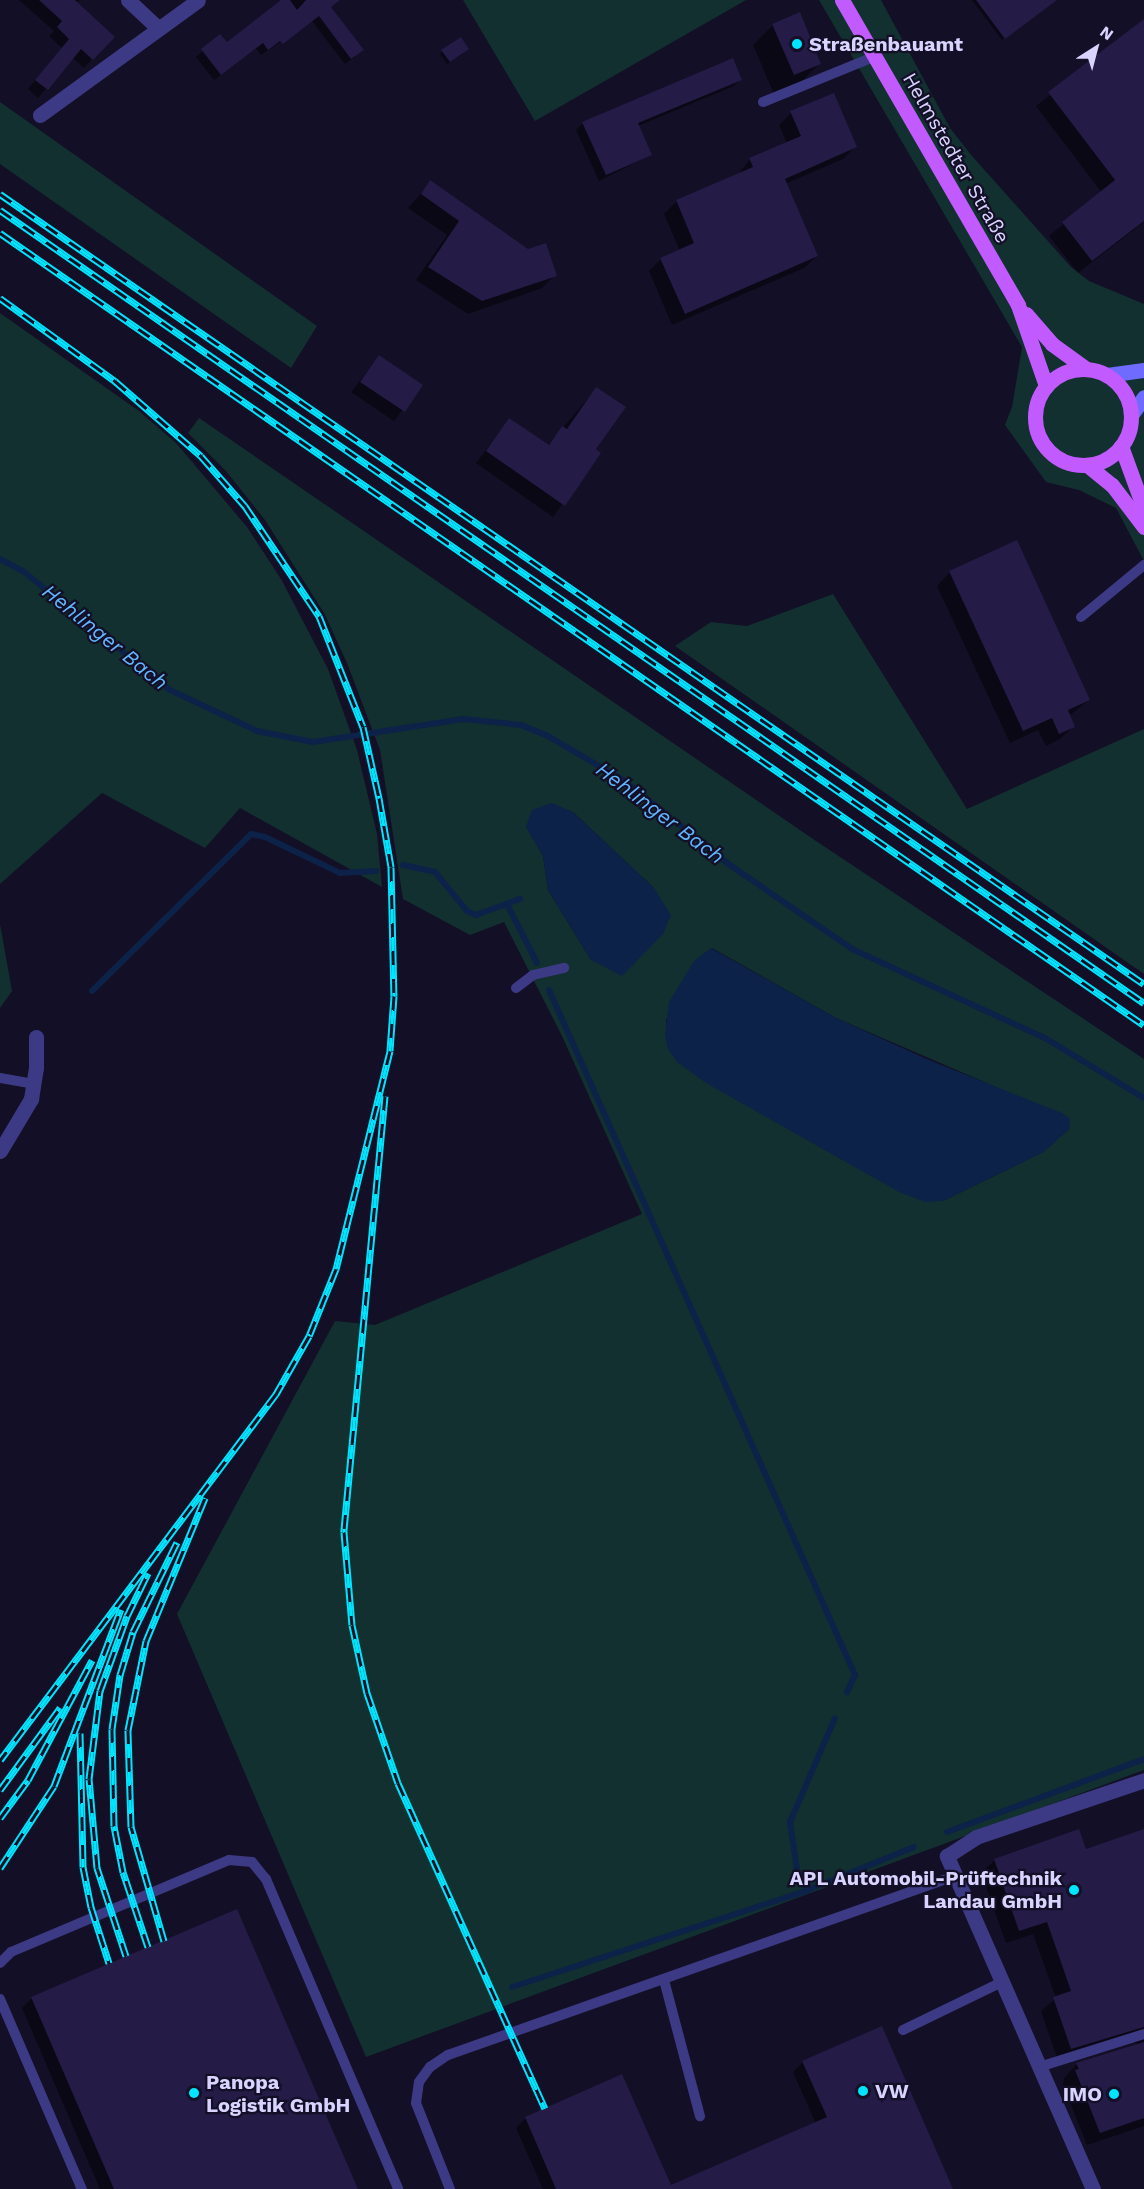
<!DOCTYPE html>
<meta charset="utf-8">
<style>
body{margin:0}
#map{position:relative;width:1144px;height:2189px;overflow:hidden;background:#130f26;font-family:"Work Sans",sans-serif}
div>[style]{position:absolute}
.green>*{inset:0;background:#12302f}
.water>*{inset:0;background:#0c2248}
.shadow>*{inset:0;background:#0007}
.stream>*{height:6px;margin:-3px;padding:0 3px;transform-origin:3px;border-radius:3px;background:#0c2248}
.building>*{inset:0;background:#241b47}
.lane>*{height:10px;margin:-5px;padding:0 5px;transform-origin:5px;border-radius:5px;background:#3d3a85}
.street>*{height:15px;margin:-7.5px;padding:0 7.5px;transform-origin:7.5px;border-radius:7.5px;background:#3d3a85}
.secondary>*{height:15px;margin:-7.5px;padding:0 7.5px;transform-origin:7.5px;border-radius:7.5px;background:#6f6bff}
.primary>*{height:15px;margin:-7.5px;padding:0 7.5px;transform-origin:7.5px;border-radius:7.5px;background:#c25bff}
.primary>.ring{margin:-7.5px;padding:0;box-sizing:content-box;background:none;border:15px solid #c25bff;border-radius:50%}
.rail>*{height:7px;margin-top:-3.5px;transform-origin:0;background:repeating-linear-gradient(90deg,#130f26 0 14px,#00e5ff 0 28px);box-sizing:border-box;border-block:2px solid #00e5ff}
.dots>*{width:16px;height:16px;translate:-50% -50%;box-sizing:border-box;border:3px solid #130f26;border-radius:50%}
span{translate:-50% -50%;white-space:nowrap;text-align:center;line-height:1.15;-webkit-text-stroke:4.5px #130f26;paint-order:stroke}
.poi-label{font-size:20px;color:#d9d4ff;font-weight:700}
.left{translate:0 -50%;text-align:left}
.right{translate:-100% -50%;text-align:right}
.street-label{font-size:20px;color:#d9d4ff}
.water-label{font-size:21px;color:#62b6ff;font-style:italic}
.north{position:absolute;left:1066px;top:18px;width:60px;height:60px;-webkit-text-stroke:4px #130f26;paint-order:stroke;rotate:36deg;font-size:16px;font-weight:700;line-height:24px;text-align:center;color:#d9d4ff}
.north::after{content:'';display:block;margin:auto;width:21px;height:27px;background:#d9d4ff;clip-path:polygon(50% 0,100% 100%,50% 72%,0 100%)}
</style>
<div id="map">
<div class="green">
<i style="clip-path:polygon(463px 0,746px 0,535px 121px)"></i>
<i style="clip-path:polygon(819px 0,881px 0,950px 128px,972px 156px,1071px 267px,1089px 281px,1144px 304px,1144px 561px,1116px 508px,1079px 490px,1046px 482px,1005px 425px,1012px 407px,1022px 347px)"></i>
<i style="clip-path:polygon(0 102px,317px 326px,291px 368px,0 164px)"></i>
<i style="clip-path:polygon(0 313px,139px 411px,177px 444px,247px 527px,281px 579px,328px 669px,357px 750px,377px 834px,382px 887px,240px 808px,205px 848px,102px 793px,0 884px)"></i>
<i style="clip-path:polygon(evenodd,199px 418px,816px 841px,1144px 1059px,1144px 1770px,366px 2057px,177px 1614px,335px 1321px,375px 1325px,642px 1214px,562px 1036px,504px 922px,470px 935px,403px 899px,380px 750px,347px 663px,324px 613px,265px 520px,226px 471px,188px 433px,199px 418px,573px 812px,654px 888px,591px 960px,548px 890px,543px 856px,526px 826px,573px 812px,199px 418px,712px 948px,836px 1018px,1033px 1103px,1069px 1129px,1043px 1152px,943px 1201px,668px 1049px,666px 1020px,712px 948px)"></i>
<i style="clip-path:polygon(833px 594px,967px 809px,1144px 729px,1144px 974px,675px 646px,711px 622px,747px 626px)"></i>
<i style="clip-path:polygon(0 924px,12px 991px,0 1008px)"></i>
</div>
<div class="water">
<i style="clip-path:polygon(552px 803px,573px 812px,654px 888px,671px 915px,663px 934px,622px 976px,591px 960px,548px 890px,543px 856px,526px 827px,532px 810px)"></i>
<i style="clip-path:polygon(711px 948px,836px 1018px,929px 1060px,1062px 1113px,1070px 1119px,1069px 1129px,1044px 1152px,943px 1201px,925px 1202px,899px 1192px,706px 1083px,677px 1062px,668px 1049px,665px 1035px,669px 1002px,694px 961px)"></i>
</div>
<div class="shadow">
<i style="clip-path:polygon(19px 0,79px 0,76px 3px,92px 59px,84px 68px,73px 58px,38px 98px,28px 89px,62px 48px,49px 36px,54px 31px)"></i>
<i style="clip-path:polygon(285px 0,324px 0,356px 56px,345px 64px,312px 21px,261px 55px,256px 48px,214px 80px,196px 57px,220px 36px,226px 44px)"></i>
<i style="clip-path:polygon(972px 0,1056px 0,1002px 40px)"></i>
<i style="clip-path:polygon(1144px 21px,1144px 222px,1078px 273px,1049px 236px,1102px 193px,1036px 106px)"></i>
<i style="clip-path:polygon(773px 25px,820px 63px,800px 83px,774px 94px,753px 45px)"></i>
<i style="clip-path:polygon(442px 51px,465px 52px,447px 64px,440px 54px)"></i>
<i style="clip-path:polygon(740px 80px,734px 86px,638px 126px,650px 155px,599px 181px,576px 130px,583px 123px)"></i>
<i style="clip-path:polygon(791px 113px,855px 147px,843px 159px,785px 184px,817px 256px,804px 268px,672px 325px,649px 271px,661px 259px,680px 251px,664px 214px,677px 201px,738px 175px,750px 159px,787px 143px,779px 125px)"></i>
<i style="clip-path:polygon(431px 182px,555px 275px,542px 288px,468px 314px,416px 280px,447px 235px,408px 208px)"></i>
<i style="clip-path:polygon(379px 357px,421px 386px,394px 421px,351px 392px)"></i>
<i style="clip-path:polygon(596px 389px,594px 450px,599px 453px,553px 517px,476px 463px,510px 419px,547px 446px)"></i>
<i style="clip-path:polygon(950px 572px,1089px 700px,1069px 716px,1074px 726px,1060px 739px,1046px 746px,1038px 730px,1010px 743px,937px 586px)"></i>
<i style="clip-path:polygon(1144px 1830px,1144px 2126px,1087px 2145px,1063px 2085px,1064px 2078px,1077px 2064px,1139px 2045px,1128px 2039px,1058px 2061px,1041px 2011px,1056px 1998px,1033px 1934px,1006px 1943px,981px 1873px,995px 1860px,1085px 1851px)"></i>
<i style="clip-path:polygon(32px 1998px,356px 2189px,100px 2189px,22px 2008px)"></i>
<i style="clip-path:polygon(803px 2062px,952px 2189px,543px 2189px,516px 2128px,526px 2118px,670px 2187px,816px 2124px,793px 2072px)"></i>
</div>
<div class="stream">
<i style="left:0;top:559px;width:26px;rotate:28deg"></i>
<i style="left:23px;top:571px;width:189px;rotate:39deg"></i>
<i style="left:170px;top:690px;width:96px;rotate:25.2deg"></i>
<i style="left:257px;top:731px;width:57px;rotate:11.1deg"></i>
<i style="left:313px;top:742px;width:152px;rotate:-8.7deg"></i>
<i style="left:463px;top:719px;width:58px;rotate:5.9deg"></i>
<i style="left:521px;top:725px;width:29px;rotate:22deg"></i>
<i style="left:548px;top:736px;width:91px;rotate:30.5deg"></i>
<i style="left:626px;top:782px;width:129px;rotate:38.7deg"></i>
<i style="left:727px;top:863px;width:152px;rotate:34.5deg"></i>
<i style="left:852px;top:949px;width:213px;rotate:24.8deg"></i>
<i style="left:1045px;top:1038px;width:116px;rotate:31.2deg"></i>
<i style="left:403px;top:865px;width:33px;rotate:12deg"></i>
<i style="left:435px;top:872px;width:50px;rotate:50.6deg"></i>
<i style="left:467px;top:911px;width:10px;rotate:24deg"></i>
<i style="left:476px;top:915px;width:47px;rotate:-20deg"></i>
<i style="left:507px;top:904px;width:66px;rotate:63deg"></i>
<i style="left:549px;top:990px;width:750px;rotate:65.93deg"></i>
<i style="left:855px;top:1675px;width:19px;rotate:115deg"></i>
<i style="left:92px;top:991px;width:223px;rotate:-44.6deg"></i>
<i style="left:251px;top:834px;width:14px;rotate:12deg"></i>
<i style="left:265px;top:837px;width:83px;rotate:25.6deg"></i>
<i style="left:340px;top:873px;width:36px;rotate:-3deg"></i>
<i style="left:947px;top:1832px;width:210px;rotate:-20.3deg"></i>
<i style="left:808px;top:1890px;width:23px;rotate:-119deg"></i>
<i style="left:797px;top:1870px;width:49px;rotate:-98.3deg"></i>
<i style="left:790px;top:1822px;width:113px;rotate:-66.6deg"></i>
<i style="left:512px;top:1987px;width:311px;rotate:-18.1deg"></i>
<i style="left:808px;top:1890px;width:114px;rotate:-22.1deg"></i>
</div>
<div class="building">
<i style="clip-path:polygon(39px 0,75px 0,115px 37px,93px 60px,81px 49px,48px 90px,35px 80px,69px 39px,57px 27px,62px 21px)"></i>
<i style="clip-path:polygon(281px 0,290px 0,297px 10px,306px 0,340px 0,331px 7px,364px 50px,351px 59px,319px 16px,283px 44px,280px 41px,268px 50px,263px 43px,221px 75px,201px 49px,220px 34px,227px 42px)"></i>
<i style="clip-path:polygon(976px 0,1057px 0,1005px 39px)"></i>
<i style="clip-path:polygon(800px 12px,821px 64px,794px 75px,772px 24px)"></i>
<i style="clip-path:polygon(1144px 19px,1144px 221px,1092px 261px,1062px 222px,1115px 180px,1048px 92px)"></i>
<i style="clip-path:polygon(461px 37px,469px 49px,450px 62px,441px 50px)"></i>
<i style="clip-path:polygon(733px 58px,742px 80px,638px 123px,652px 155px,606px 175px,582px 122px)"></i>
<i style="clip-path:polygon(834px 93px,857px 147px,785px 179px,818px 256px,685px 314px,660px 258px,694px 243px,676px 200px,753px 167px,749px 158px,801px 136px,790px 111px)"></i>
<i style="clip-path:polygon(430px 180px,528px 249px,546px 243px,557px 276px,482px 301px,428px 267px,459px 221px,421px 194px)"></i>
<i style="clip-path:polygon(379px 355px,423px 385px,405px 412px,360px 382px)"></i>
<i style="clip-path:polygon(596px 387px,626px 407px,596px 449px,601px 453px,565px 506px,486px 451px,509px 418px,549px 445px,562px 426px,567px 429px)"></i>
<i style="clip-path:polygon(1017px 540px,1090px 700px,1068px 710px,1075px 727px,1059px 734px,1052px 718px,1023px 731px,949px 571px)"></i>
<i style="clip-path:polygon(1079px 1829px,1086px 1849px,1144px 1829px,1144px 2027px,1071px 2049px,1053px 1997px,1071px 1991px,1047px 1922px,1019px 1931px,994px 1859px)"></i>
<i style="clip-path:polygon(237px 1909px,358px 2189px,114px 2189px,31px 1997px)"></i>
<i style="clip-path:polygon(882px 2026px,953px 2189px,556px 2189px,525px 2117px,622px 2074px,671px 2185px,827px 2117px,802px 2061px)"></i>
<i style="clip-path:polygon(1144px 2042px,1144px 2118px,1100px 2133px,1075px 2070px,1079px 2069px,1076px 2063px)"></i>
</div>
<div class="lane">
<i style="left:763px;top:102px;width:119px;rotate:-22.2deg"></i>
<i style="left:1081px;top:617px;width:82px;rotate:-39.5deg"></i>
<i style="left:516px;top:988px;width:21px;rotate:-37deg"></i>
<i style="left:533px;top:975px;width:32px;rotate:-13deg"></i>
<i style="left:0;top:1078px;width:34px;rotate:10deg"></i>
<i style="left:0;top:1963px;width:16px;rotate:-45deg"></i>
<i style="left:11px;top:1952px;width:237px;rotate:-22.9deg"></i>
<i style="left:229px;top:1860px;width:23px;rotate:5deg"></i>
<i style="left:252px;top:1862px;width:22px;rotate:51deg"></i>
<i style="left:266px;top:1879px;width:337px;rotate:66.9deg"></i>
<i style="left:664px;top:1980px;width:141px;rotate:75.2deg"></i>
<i style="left:0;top:1999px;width:207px;rotate:66.7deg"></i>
<i style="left:903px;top:2030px;width:110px;rotate:-25.9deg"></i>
<i style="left:1039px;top:2067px;width:110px;rotate:-17.4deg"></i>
<i style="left:450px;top:2189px;width:92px;rotate:-111.6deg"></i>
<i style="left:416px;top:2103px;width:21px;rotate:-82deg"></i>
<i style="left:419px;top:2082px;width:19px;rotate:-54deg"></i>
<i style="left:430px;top:2067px;width:22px;rotate:-34deg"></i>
<i style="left:448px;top:2055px;width:538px;rotate:-19.45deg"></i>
</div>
<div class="street">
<i style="left:128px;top:0;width:42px;rotate:43.1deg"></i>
<i style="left:40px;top:115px;width:195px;rotate:-36deg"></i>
<i style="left:0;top:1151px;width:61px;rotate:-59.2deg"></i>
<i style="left:31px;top:1099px;width:31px;rotate:-81deg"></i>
<i style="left:36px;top:1068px;width:31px;rotate:-90deg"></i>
<i style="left:1093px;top:2189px;width:364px;rotate:-113.7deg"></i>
<i style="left:947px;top:1856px;width:35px;rotate:-33deg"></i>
<i style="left:976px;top:1837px;width:177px;rotate:-18.7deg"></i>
</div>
<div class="secondary">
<i style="left:1107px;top:375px;width:37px;rotate:-8deg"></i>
<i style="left:1131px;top:415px;width:22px;rotate:-54deg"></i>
</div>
<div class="primary">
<i style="left:842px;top:0;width:352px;rotate:60deg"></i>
<i style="left:1018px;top:305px;width:86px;rotate:70.9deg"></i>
<i style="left:1026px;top:314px;width:40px;rotate:49deg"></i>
<i style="left:1052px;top:344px;width:41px;rotate:36deg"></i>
<i class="ring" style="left:1035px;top:369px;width:81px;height:81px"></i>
<i style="left:1121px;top:446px;width:67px;rotate:69.9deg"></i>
<i style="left:1087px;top:465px;width:32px;rotate:39deg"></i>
<i style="left:1112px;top:485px;width:53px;rotate:52.7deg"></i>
</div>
<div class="rail">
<i style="left:0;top:194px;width:1390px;rotate:34.63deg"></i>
<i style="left:0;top:210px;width:1392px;rotate:34.73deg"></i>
<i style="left:0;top:233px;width:1391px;rotate:34.7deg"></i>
<i style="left:0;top:298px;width:142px;rotate:35.8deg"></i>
<i style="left:115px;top:381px;width:114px;rotate:41.1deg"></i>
<i style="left:201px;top:456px;width:67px;rotate:48.7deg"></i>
<i style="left:245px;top:506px;width:133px;rotate:56.1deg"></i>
<i style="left:319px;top:616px;width:119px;rotate:68.4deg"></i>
<i style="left:363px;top:727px;width:73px;rotate:77.3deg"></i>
<i style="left:379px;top:798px;width:70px;rotate:80.1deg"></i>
<i style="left:391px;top:867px;width:129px;rotate:88.7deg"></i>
<i style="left:394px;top:996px;width:55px;rotate:94.2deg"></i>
<i style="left:390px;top:1051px;width:225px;rotate:103.9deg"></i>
<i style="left:336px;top:1269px;width:72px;rotate:111.9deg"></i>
<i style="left:309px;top:1336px;width:67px;rotate:119.6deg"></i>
<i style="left:276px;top:1394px;width:458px;rotate:127deg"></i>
<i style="left:385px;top:1096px;width:438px;rotate:95.4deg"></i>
<i style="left:344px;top:1532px;width:93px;rotate:85.1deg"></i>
<i style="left:352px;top:1625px;width:70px;rotate:77.6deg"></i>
<i style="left:367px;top:1693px;width:95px;rotate:71deg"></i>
<i style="left:398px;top:1783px;width:357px;rotate:65.7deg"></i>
<i style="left:80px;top:1733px;width:134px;rotate:88.7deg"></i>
<i style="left:83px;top:1867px;width:41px;rotate:78.7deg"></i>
<i style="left:91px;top:1907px;width:59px;rotate:72.2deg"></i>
<i style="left:0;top:1790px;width:102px;rotate:-53.8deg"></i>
<i style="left:0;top:1818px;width:47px;rotate:-53.6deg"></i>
<i style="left:28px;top:1780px;width:136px;rotate:-61.9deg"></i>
<i style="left:0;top:1868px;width:98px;rotate:-56.6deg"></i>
<i style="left:54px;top:1786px;width:189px;rotate:-69.3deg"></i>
<i style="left:164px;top:1941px;width:119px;rotate:-106.1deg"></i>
<i style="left:131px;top:1827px;width:97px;rotate:-91.8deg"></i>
<i style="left:128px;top:1730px;width:91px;rotate:-78.6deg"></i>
<i style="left:146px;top:1641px;width:155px;rotate:-67.6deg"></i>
<i style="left:148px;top:1947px;width:79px;rotate:-108.4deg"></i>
<i style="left:123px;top:1872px;width:47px;rotate:-101.1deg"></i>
<i style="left:114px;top:1826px;width:97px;rotate:-91.2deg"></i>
<i style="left:112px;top:1729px;width:55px;rotate:-81.6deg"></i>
<i style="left:120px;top:1675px;width:45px;rotate:-73.2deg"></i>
<i style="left:133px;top:1632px;width:100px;rotate:-63.9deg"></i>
<i style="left:126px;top:1956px;width:93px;rotate:-108.2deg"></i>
<i style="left:97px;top:1868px;width:89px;rotate:-95.1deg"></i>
<i style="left:89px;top:1779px;width:89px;rotate:-82.9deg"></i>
<i style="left:100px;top:1691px;width:80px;rotate:-70.2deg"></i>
<i style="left:127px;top:1616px;width:48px;rotate:-64deg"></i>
</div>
<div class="dots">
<i style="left:797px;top:44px;background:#00e5ff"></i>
<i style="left:1074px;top:1890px;background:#00e5ff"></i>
<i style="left:863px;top:2091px;background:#00e5ff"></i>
<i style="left:194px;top:2093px;background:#00e5ff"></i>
<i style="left:1114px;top:2094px;background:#00e5ff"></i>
</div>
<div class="poi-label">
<span class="left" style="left:809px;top:44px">Straßenbauamt</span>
<span class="right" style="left:1062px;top:1890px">APL Automobil-Prüftechnik<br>Landau GmbH</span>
<span class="left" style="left:206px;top:2094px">Panopa<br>Logistik GmbH</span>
<span class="left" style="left:875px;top:2091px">VW</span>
<span class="right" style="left:1102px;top:2094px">IMO</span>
</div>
<div class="street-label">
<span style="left:956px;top:158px;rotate:60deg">Helmstedter Straße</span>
</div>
<div class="water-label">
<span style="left:105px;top:637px;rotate:39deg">Hehlinger Bach</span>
<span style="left:660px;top:813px;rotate:37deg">Hehlinger Bach</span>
</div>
<div class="north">N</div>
</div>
